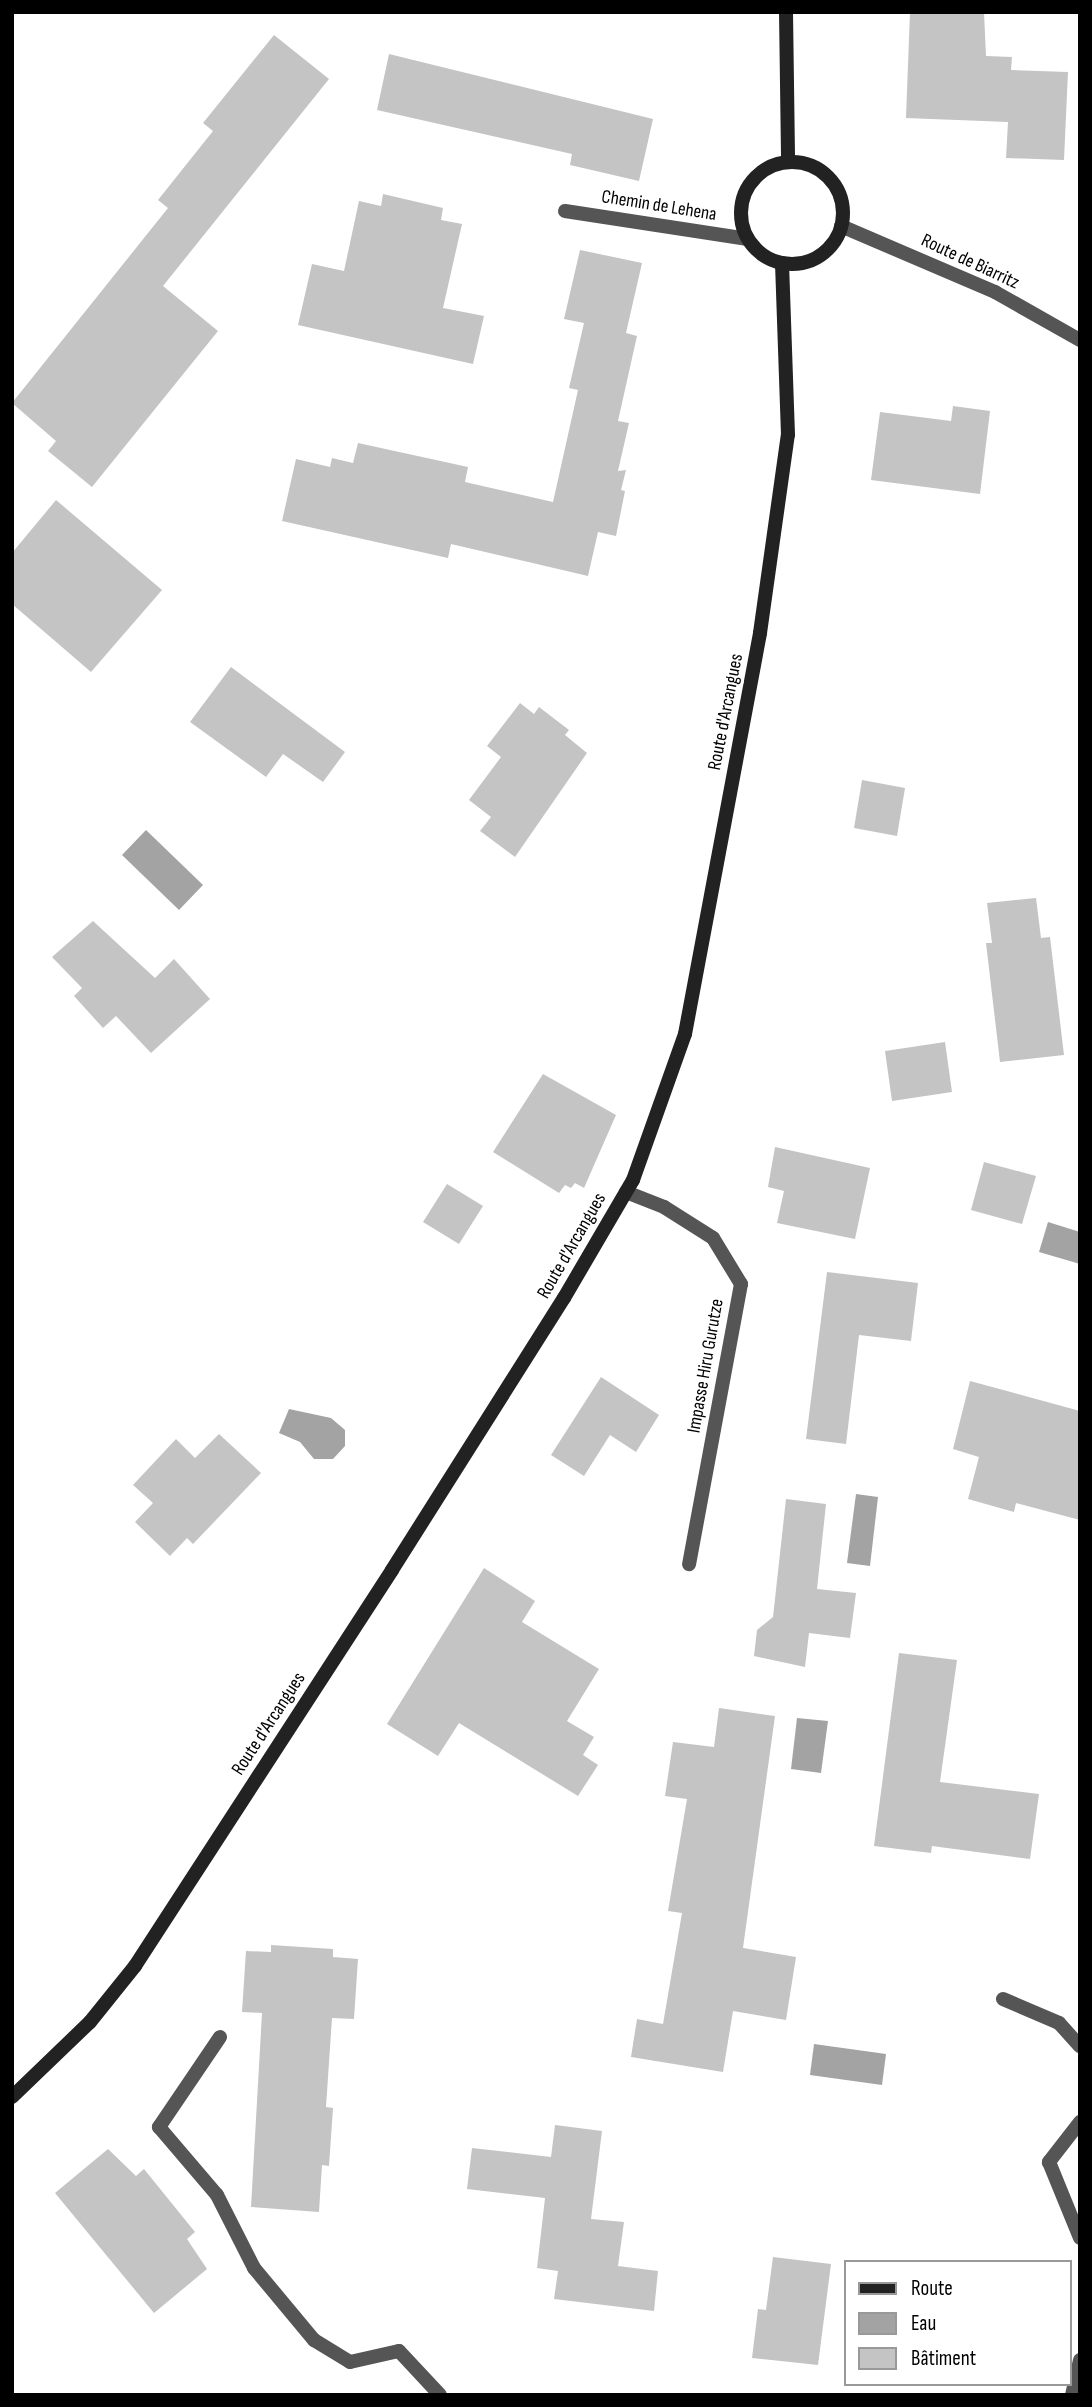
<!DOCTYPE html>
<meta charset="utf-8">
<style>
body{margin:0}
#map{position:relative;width:1092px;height:2407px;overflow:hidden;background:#fff;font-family:"Sofia Sans Condensed",sans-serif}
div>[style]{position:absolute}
.water>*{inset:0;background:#a3a3a3}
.building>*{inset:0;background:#c4c4c4}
.service>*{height:14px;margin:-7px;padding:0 7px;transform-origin:7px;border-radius:7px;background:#555}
.minor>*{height:14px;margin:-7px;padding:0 7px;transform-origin:7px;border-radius:7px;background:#555}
.tertiary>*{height:14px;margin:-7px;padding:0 7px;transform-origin:7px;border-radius:7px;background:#555}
.secondary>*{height:14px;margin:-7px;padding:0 7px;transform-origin:7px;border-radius:7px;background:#222}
.secondary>.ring{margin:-7px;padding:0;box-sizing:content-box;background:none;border:14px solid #222;border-radius:50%}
span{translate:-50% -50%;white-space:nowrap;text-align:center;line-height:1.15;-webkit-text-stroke:6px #fff;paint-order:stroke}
.street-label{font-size:19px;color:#000}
.frame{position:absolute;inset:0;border:14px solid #000;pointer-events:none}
.legend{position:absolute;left:844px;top:2260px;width:228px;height:126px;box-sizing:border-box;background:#fff;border:2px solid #999;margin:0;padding:9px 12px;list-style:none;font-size:21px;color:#000}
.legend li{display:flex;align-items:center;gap:14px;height:35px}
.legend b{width:35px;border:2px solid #999}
</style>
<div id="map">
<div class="water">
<i style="clip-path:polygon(146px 830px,203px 885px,179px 910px,122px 855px)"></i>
<i style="clip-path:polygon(1048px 1222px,1080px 1232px,1080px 1264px,1039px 1252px)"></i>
<i style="clip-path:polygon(289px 1409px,331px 1418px,345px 1430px,345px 1446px,333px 1459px,314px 1459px,300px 1442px,279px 1433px)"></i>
<i style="clip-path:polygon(856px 1494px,878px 1497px,870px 1566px,847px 1563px)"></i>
<i style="clip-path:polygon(797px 1718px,828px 1721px,821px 1773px,791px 1769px)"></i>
<i style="clip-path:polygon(814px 2044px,886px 2054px,882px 2085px,810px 2075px)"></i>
</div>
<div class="building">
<i style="clip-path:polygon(910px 12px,984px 12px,986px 56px,1012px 57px,1011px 70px,1068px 72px,1064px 160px,1006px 158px,1008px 122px,906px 118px)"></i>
<i style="clip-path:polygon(274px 35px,329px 79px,163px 286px,218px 331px,92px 487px,48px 451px,56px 441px,12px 403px,168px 208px,158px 200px,213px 131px,203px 123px)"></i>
<i style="clip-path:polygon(389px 54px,653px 119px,639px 181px,570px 165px,572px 154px,377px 110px)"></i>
<i style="clip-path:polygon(383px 194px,443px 208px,441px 220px,462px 224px,443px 308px,484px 316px,473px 364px,298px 325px,312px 264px,344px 271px,359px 201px,381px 206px)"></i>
<i style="clip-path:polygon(580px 250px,642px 263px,626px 333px,637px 336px,618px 421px,629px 423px,618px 471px,626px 470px,621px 490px,625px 491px,616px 536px,598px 532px,588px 576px,451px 544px,448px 558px,282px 521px,296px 459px,330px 467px,332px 458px,353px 463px,358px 443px,468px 467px,465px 482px,553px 502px,578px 390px,569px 388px,584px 323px,564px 319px)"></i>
<i style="clip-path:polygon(953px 406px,990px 411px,980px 494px,871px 480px,880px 412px,951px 421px)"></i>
<i style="clip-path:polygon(56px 500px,162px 590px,91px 672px,12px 604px,12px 553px)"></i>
<i style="clip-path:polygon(231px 667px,345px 752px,323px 782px,283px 754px,266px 777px,190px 722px)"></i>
<i style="clip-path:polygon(520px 703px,534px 714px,539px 707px,569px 730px,565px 735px,587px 753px,515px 857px,480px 831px,491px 817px,469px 800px,501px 757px,487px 746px)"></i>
<i style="clip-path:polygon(862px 780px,905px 788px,897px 836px,854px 828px)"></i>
<i style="clip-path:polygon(1036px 898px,1041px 938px,1050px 937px,1064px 1055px,1000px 1062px,986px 943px,992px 943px,987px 903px)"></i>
<i style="clip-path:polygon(93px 921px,155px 978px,174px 959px,210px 999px,151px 1053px,116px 1016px,103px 1028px,74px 996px,82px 988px,52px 957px)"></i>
<i style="clip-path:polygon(945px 1042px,952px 1092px,892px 1101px,885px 1051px)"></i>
<i style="clip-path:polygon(543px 1074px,616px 1115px,584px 1188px,575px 1183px,571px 1188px,565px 1185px,559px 1193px,493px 1152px)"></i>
<i style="clip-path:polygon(775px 1147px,870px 1168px,855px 1239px,777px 1223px,784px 1191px,768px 1187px)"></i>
<i style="clip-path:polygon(984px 1162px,1036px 1176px,1022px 1224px,971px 1210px)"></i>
<i style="clip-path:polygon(447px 1184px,483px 1206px,459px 1244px,423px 1222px)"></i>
<i style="clip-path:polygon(827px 1272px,918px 1283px,911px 1341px,859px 1335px,846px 1444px,806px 1439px)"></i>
<i style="clip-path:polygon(601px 1377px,659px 1415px,636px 1452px,610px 1435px,584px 1476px,551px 1455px)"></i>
<i style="clip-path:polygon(970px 1381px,1080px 1411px,1080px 1520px,1016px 1503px,1014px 1512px,968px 1499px,979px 1457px,953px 1449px)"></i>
<i style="clip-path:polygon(219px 1434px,261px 1473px,193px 1544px,187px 1538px,170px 1556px,135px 1522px,153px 1503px,133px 1485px,176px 1439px,195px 1458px)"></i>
<i style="clip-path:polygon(786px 1499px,826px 1504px,817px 1589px,856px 1593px,850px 1638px,809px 1633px,805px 1667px,754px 1656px,757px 1630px,773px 1617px)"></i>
<i style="clip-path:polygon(484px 1568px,535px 1601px,522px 1622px,599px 1669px,567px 1721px,594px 1737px,583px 1755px,598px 1765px,578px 1796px,459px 1723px,438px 1756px,387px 1724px)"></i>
<i style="clip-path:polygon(899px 1653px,957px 1660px,940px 1782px,1039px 1794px,1030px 1859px,932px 1846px,931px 1853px,874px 1846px)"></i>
<i style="clip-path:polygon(719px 1708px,775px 1716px,743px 1948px,796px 1957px,786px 2020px,733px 2011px,723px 2072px,631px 2057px,637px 2019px,663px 2024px,682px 1913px,668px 1911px,687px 1799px,665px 1796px,673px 1742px,714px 1747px)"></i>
<i style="clip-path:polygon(271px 1945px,333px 1949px,333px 1957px,358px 1959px,354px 2019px,332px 2018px,326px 2107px,333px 2108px,329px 2166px,322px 2165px,319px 2212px,251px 2207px,262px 2013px,242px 2012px,246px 1951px,271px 1952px)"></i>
<i style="clip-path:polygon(555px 2125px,602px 2131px,591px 2219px,624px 2222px,618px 2266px,658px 2271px,654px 2311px,554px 2299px,558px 2271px,537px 2268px,545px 2198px,467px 2189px,472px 2148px,551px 2157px)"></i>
<i style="clip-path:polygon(108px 2149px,136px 2176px,144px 2169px,195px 2232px,187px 2239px,207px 2269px,154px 2313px,55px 2193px)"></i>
<i style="clip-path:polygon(773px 2257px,831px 2264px,818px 2365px,752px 2358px,758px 2309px,766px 2310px)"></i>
</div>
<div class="service">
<i style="left:220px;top:2037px;width:109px;rotate:124.1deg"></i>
<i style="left:159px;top:2127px;width:89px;rotate:49.5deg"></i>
<i style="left:217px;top:2195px;width:82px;rotate:63.1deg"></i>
<i style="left:254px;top:2268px;width:94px;rotate:50.2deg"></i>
<i style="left:314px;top:2340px;width:42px;rotate:31.4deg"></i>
<i style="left:350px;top:2362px;width:50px;rotate:-12.7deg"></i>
</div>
<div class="minor">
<i style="left:565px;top:211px;width:185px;rotate:8.7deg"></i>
<i style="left:626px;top:1192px;width:41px;rotate:21.5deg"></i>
<i style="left:664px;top:1207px;width:58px;rotate:32.3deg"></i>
<i style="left:713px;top:1238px;width:54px;rotate:58.7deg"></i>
<i style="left:741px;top:1284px;width:285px;rotate:100.5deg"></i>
<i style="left:1003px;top:1999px;width:61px;rotate:23.2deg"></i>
<i style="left:1059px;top:2023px;width:31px;rotate:48deg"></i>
<i style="left:1080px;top:2122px;width:51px;rotate:127.8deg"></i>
<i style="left:1049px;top:2162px;width:82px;rotate:67.8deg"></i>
<i style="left:399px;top:2351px;width:60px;rotate:47deg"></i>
<i style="left:1072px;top:2395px;width:36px;rotate:-77deg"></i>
</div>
<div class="tertiary">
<i style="left:841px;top:226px;width:168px;rotate:23.2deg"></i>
<i style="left:995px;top:292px;width:98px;rotate:29.5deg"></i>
</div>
<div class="secondary">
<i style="left:786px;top:12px;width:150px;rotate:89.2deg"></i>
<i class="ring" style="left:741px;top:162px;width:88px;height:88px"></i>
<i style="left:12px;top:2097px;width:108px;rotate:-43.9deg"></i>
<i style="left:90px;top:2022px;width:72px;rotate:-51.2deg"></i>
<i style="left:135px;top:1966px;width:472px;rotate:-57deg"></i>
<i style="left:392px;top:1570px;width:322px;rotate:-57.7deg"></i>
<i style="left:564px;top:1298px;width:137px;rotate:-59.7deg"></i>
<i style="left:633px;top:1180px;width:155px;rotate:-70.4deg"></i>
<i style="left:685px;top:1034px;width:408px;rotate:-79.4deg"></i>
<i style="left:760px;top:633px;width:200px;rotate:-82deg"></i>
<i style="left:788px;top:435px;width:172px;rotate:-92deg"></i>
</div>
<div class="street-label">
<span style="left:659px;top:206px;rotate:9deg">Chemin de Lehena</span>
<span style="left:970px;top:262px;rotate:25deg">Route de Biarritz</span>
<span style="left:726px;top:712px;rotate:-79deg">Route d'Arcangues</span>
<span style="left:572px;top:1246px;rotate:-60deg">Route d'Arcangues</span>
<span style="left:706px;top:1366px;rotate:-80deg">Impasse Hiru Gurutze</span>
<span style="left:269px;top:1724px;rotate:-57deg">Route d'Arcangues</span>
</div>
<div class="frame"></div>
<ul class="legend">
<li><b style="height:9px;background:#222"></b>Route</li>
<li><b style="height:19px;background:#a3a3a3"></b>Eau</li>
<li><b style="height:19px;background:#c4c4c4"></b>Bâtiment</li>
</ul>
</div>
